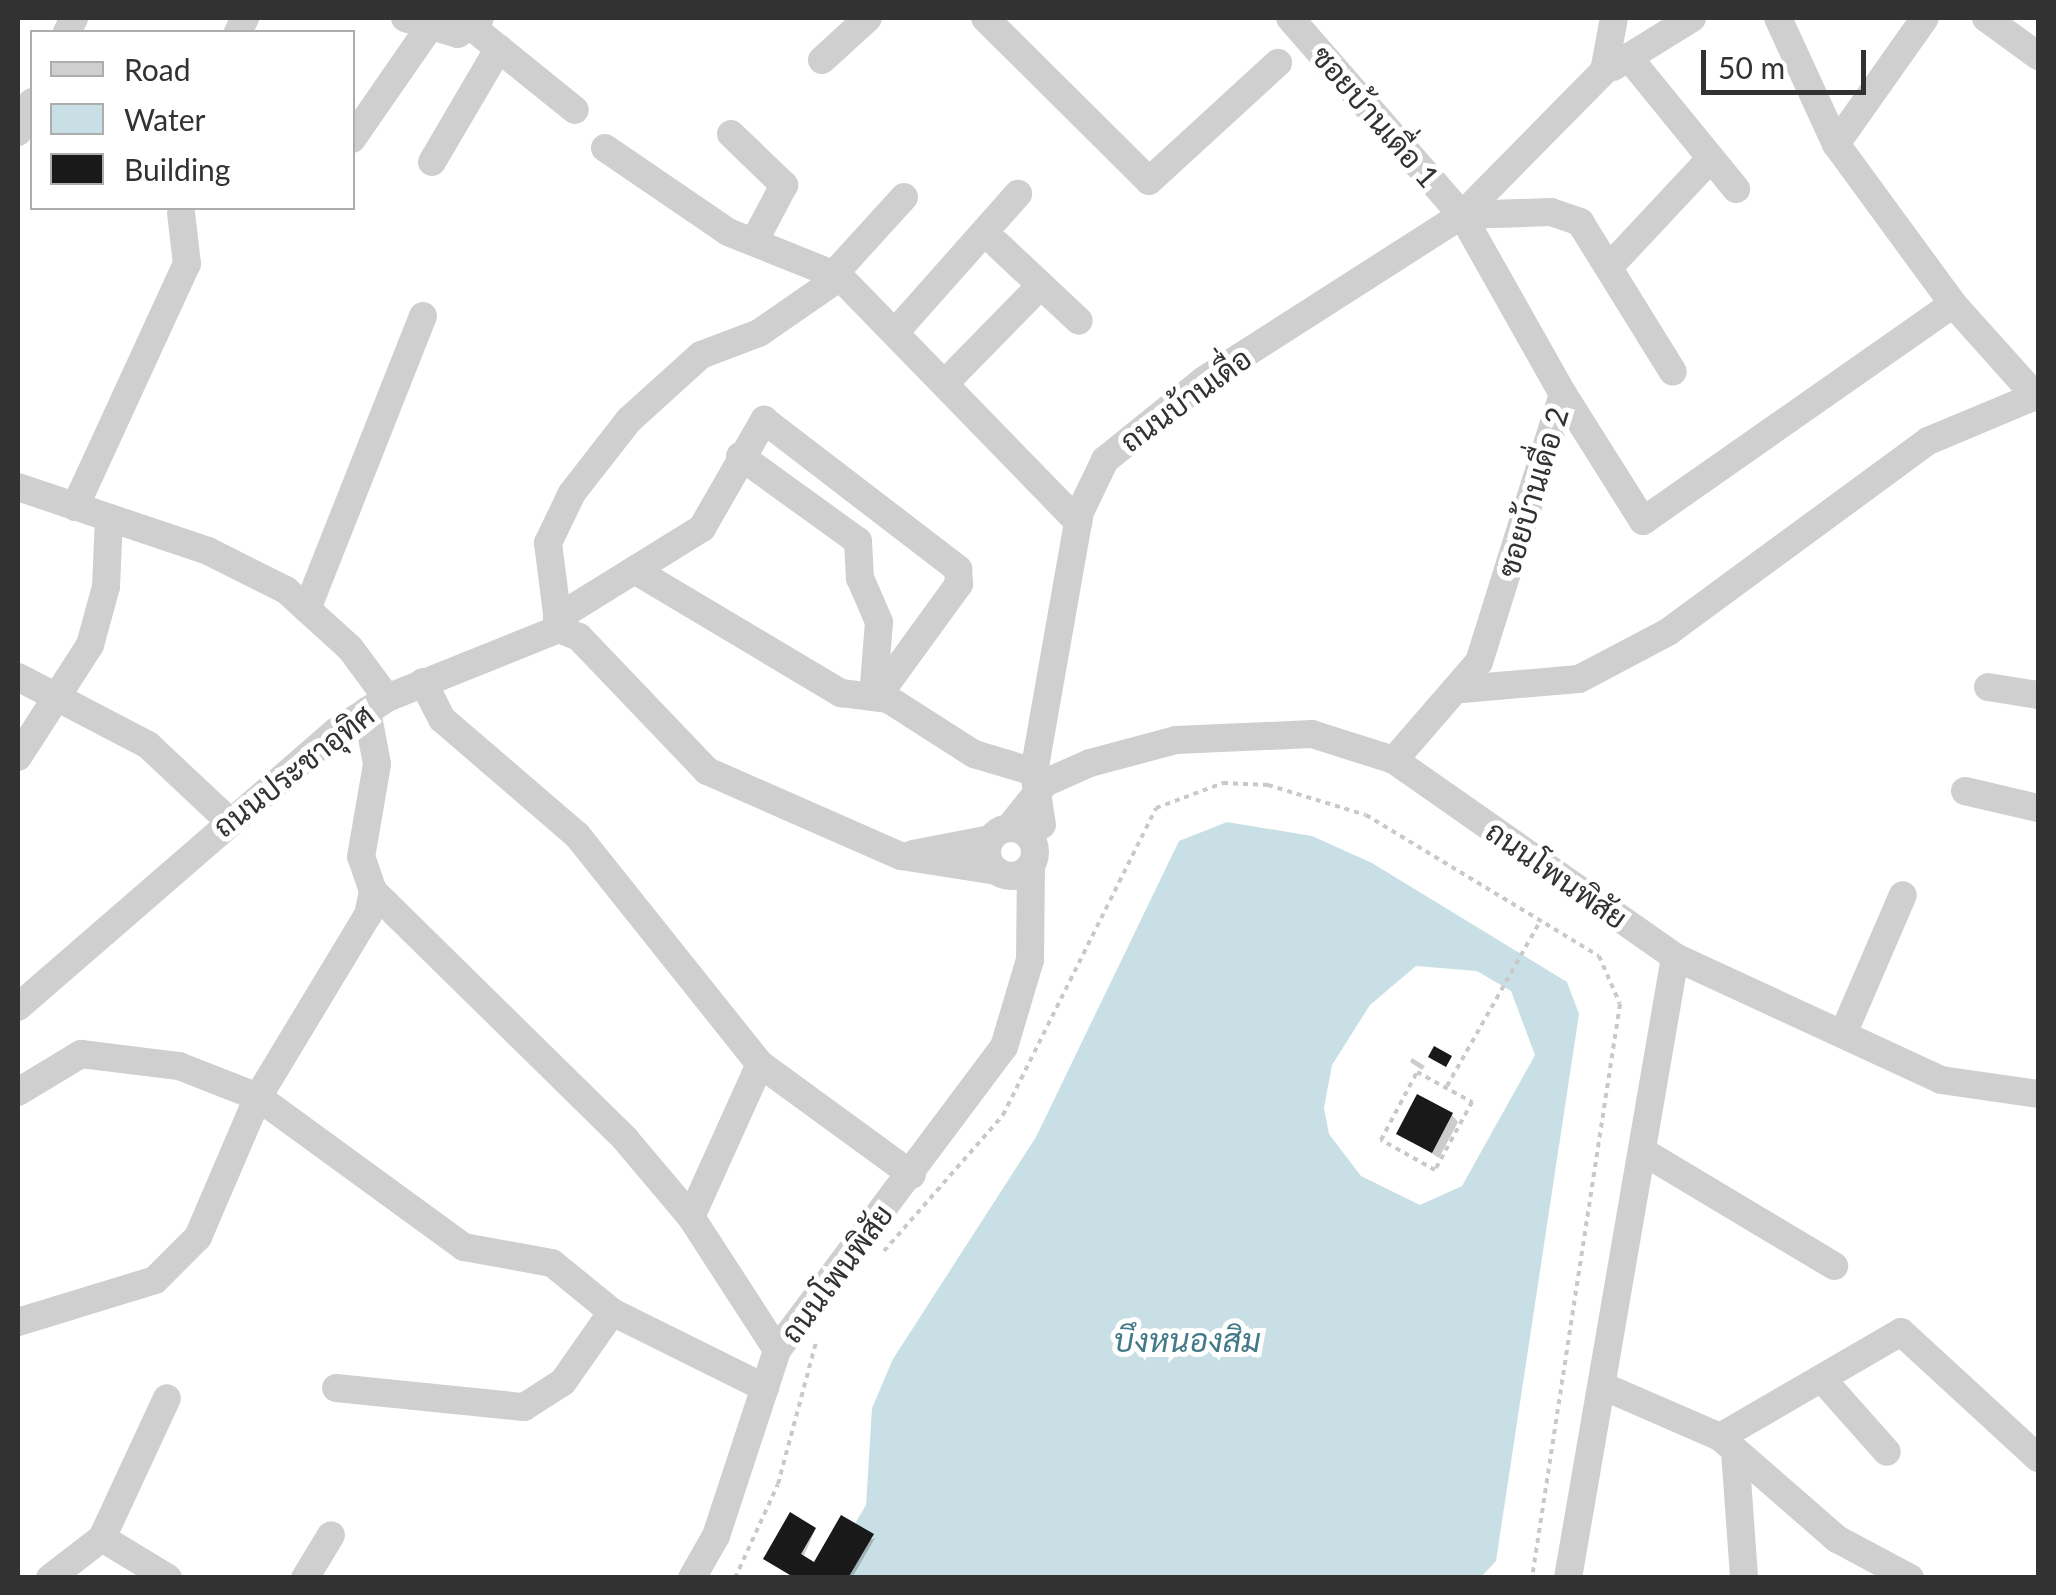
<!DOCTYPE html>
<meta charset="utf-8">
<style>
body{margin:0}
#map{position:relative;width:2056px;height:1595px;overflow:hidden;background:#fff;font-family:Lato,Sarabun,sans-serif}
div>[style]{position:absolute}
.water>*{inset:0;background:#c8e0e5}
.shadow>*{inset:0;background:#0003}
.building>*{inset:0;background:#191919}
.path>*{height:4px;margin-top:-2px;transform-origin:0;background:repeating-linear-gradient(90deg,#c9c9c9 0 5px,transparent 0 10px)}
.minor>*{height:28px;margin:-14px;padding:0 14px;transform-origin:14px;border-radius:14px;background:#cfcfcf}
.minor>.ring{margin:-14px;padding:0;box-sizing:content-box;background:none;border:28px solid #cfcfcf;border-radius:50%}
span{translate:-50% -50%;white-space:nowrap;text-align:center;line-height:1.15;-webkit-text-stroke:10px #fff;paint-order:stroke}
.street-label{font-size:30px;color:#323232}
.water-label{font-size:32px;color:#447a88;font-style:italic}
.frame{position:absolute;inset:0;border:20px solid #323232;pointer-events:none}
.legend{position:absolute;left:30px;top:30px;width:325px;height:180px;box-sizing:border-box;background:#fff;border:2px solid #adadad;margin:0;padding:12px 18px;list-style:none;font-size:30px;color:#323232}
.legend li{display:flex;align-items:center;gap:20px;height:50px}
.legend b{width:50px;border:2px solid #adadad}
.scale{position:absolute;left:1701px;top:50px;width:165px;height:45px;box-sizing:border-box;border:5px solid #323232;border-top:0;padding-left:12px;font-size:30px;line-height:35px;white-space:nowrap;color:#323232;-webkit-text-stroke:8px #fff;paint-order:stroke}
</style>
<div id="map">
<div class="water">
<i style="clip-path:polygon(evenodd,1227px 822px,1312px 836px,1372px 863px,1567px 982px,1579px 1014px,1496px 1561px,1481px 1577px,823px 1578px,866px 1505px,872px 1408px,893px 1359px,1036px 1137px,1179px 841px,1227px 822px,1416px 966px,1477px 971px,1511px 991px,1535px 1055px,1462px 1186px,1420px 1205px,1361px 1176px,1329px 1134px,1324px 1108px,1332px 1065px,1370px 1005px,1416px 966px)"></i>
</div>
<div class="shadow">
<i style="clip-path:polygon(1412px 1058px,1425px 1066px,1422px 1070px,1410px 1062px)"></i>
<i style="clip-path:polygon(1452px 1115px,1458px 1122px,1439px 1158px,1399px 1133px)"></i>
<i style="clip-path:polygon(815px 1530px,803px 1558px,814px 1565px,875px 1538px,852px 1578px,797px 1578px,769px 1561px)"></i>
</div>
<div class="building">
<i style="clip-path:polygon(1434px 1046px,1452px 1056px,1446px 1067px,1428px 1057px)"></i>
<i style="clip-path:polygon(1417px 1094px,1453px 1113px,1432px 1153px,1396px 1134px)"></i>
<i style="clip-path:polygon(790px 1512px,816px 1528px,801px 1554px,814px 1562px,841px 1515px,874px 1534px,848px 1578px,795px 1578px,763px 1559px)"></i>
</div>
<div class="path">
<i style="left:1417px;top:1072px;width:63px;rotate:28.6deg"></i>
<i style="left:1472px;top:1102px;width:77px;rotate:118.6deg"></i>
<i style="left:1435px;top:1170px;width:62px;rotate:-150.9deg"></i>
<i style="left:1381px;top:1140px;width:77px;rotate:-62.1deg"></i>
<i style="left:1447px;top:1086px;width:191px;rotate:-60.5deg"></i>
<i style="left:884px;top:1251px;width:181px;rotate:-48.8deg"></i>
<i style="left:1003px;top:1115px;width:343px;rotate:-63.5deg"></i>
<i style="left:1156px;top:808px;width:72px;rotate:-20.5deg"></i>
<i style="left:1223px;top:783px;width:45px;rotate:2.5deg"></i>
<i style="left:1268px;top:785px;width:102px;rotate:17deg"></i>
<i style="left:1366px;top:815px;width:272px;rotate:31.2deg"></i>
<i style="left:1599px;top:956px;width:52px;rotate:66.4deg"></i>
<i style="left:1620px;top:1004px;width:581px;rotate:98.72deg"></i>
<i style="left:735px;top:1578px;width:103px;rotate:-65.4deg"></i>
<i style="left:778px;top:1484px;width:147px;rotate:-75deg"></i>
</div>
<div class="minor">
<i style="left:405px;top:18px;width:55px;rotate:16.8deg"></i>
<i style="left:458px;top:34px;width:27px;rotate:-36deg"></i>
<i style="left:985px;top:18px;width:231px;rotate:44.8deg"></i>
<i style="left:1149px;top:181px;width:175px;rotate:-42.5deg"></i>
<i style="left:1290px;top:18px;width:262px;rotate:48.9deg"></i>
<i style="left:1462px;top:215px;width:206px;rotate:60.6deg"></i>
<i style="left:1563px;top:394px;width:281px;rotate:107.4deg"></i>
<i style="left:1479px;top:662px;width:130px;rotate:130.9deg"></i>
<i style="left:1778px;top:18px;width:139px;rotate:65.3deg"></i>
<i style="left:1836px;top:144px;width:198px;rotate:53.8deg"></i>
<i style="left:1953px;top:304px;width:118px;rotate:48.1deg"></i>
<i style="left:1986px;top:18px;width:64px;rotate:36.2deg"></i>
<i style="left:472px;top:27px;width:132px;rotate:38.9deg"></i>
<i style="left:67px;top:32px;width:16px;rotate:-63deg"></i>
<i style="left:238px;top:32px;width:16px;rotate:-63deg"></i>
<i style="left:1630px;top:59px;width:168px;rotate:50.8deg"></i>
<i style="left:822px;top:60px;width:62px;rotate:-42.4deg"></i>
<i style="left:1613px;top:67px;width:93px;rotate:-31.8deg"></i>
<i style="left:18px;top:132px;width:33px;rotate:-65deg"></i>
<i style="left:731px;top:134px;width:74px;rotate:43.9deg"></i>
<i style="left:784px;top:185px;width:64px;rotate:117.8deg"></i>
<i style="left:352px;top:139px;width:139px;rotate:-55.3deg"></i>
<i style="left:1836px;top:144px;width:154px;rotate:-54.8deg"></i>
<i style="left:605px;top:148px;width:149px;rotate:34.3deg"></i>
<i style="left:728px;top:232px;width:121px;rotate:21.9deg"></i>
<i style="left:840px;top:277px;width:342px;rotate:45.8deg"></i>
<i style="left:432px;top:162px;width:132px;rotate:-59.6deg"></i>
<i style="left:1462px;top:215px;width:89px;rotate:-1.9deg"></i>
<i style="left:1551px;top:212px;width:31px;rotate:19deg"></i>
<i style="left:1580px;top:222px;width:176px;rotate:58.2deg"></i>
<i style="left:997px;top:244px;width:112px;rotate:43.2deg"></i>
<i style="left:1611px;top:265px;width:146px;rotate:-46.9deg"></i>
<i style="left:834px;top:274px;width:104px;rotate:-47.7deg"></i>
<i style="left:898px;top:329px;width:181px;rotate:-48.4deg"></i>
<i style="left:947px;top:381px;width:134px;rotate:-45.6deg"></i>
<i style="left:1563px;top:394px;width:150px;rotate:57.8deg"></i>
<i style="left:1643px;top:521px;width:378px;rotate:-35deg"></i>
<i style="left:740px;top:456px;width:145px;rotate:35.8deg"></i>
<i style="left:858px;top:541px;width:37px;rotate:87deg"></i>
<i style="left:860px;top:578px;width:48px;rotate:66.6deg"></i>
<i style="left:879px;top:622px;width:75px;rotate:94.6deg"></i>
<i style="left:18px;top:487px;width:200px;rotate:18.6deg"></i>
<i style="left:208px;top:551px;width:87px;rotate:26.6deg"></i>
<i style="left:286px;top:590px;width:86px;rotate:42.2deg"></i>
<i style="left:350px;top:648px;width:62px;rotate:53.5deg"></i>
<i style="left:75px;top:507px;width:268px;rotate:-65.3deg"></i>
<i style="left:187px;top:264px;width:51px;rotate:-96.7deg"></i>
<i style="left:636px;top:571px;width:239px;rotate:30.8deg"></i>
<i style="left:841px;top:693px;width:47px;rotate:7.3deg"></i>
<i style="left:888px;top:699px;width:102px;rotate:32.6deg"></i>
<i style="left:974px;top:754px;width:63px;rotate:16.7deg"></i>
<i style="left:307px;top:609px;width:315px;rotate:-68.4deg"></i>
<i style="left:557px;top:618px;width:171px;rotate:-31.8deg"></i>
<i style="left:702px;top:528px;width:125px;rotate:-60.1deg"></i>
<i style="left:764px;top:420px;width:245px;rotate:37.5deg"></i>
<i style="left:958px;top:569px;width:15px;rotate:86deg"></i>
<i style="left:959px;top:584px;width:140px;rotate:126deg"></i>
<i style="left:559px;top:629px;width:87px;rotate:-97.3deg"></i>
<i style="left:548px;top:543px;width:55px;rotate:-64.4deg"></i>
<i style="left:572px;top:493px;width:93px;rotate:-52deg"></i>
<i style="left:629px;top:420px;width:97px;rotate:-42.1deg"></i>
<i style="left:701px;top:355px;width:62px;rotate:-20.8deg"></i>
<i style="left:759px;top:333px;width:98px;rotate:-34.7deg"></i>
<i style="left:18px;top:677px;width:147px;rotate:27.6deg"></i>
<i style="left:148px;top:745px;width:110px;rotate:43.2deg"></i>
<i style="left:423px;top:682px;width:42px;rotate:62.8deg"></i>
<i style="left:442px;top:719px;width:178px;rotate:40.7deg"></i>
<i style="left:577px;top:835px;width:293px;rotate:51.4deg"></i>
<i style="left:760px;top:1064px;width:188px;rotate:36.1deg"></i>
<i style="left:1988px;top:687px;width:51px;rotate:9.1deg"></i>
<i style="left:1462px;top:689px;width:117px;rotate:-4.9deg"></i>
<i style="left:1579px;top:679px;width:101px;rotate:-27.8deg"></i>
<i style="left:1668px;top:632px;width:323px;rotate:-36.3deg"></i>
<i style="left:1928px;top:441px;width:119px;rotate:-22.7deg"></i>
<i style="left:18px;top:757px;width:133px;rotate:-57.3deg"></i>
<i style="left:90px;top:645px;width:60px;rotate:-74.6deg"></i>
<i style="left:106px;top:587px;width:69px;rotate:-87.5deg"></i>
<i style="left:1965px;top:791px;width:75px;rotate:13.1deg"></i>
<i style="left:1042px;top:825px;width:54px;rotate:-98.6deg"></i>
<i style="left:1034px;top:772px;width:264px;rotate:-80deg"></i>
<i style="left:1080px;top:512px;width:58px;rotate:-64.3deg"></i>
<i style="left:1105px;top:460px;width:127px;rotate:-38.9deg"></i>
<i style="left:1204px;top:380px;width:306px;rotate:-32.6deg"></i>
<i style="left:1462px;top:215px;width:202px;rotate:-45.4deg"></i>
<i style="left:1604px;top:71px;width:54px;rotate:-79.3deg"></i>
<i class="ring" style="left:987px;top:828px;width:20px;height:20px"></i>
<i style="left:1009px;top:828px;width:58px;rotate:-51.3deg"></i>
<i style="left:1045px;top:783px;width:49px;rotate:-24deg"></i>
<i style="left:1090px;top:763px;width:89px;rotate:-15deg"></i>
<i style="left:1176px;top:740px;width:136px;rotate:-2.5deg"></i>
<i style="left:1312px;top:734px;width:86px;rotate:17.6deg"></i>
<i style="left:1394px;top:760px;width:343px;rotate:35deg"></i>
<i style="left:1675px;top:957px;width:293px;rotate:24.8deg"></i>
<i style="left:1941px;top:1080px;width:98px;rotate:8.2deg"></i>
<i style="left:913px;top:854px;width:79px;rotate:-10.9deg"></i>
<i style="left:373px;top:891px;width:355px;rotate:44.5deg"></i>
<i style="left:626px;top:1140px;width:101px;rotate:49.8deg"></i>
<i style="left:691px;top:1217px;width:158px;rotate:57.1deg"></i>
<i style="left:18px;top:1007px;width:422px;rotate:-40.9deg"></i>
<i style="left:337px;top:731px;width:60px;rotate:-33.4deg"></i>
<i style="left:387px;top:698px;width:185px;rotate:-21.9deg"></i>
<i style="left:559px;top:629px;width:22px;rotate:22deg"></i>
<i style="left:579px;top:637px;width:185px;rotate:46.3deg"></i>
<i style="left:707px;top:771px;width:212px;rotate:23.7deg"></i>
<i style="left:901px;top:856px;width:97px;rotate:8.9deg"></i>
<i style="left:1843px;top:1034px;width:151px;rotate:-66.7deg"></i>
<i style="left:18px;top:1092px;width:74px;rotate:-31.1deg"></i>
<i style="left:81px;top:1054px;width:99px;rotate:7deg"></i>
<i style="left:179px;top:1066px;width:85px;rotate:21.4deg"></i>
<i style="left:258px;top:1097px;width:255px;rotate:36.1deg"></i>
<i style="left:464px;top:1247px;width:89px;rotate:10.3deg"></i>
<i style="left:552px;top:1263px;width:77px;rotate:39.2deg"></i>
<i style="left:612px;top:1312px;width:171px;rotate:26.4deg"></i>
<i style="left:1642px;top:1151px;width:224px;rotate:30.9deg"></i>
<i style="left:691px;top:1217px;width:168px;rotate:-65.7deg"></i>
<i style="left:18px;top:1322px;width:143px;rotate:-17deg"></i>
<i style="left:155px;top:1280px;width:61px;rotate:-45deg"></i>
<i style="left:198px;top:1237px;width:152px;rotate:-66.8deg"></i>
<i style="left:258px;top:1097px;width:213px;rotate:-58.9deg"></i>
<i style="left:368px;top:915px;width:25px;rotate:-78deg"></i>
<i style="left:373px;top:891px;width:36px;rotate:-109deg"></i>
<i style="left:361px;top:857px;width:94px;rotate:-80.2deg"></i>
<i style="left:377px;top:764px;width:54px;rotate:-100.7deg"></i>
<i style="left:1823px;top:1380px;width:96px;rotate:48.4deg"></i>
<i style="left:1605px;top:1387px;width:125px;rotate:23.5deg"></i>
<i style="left:1720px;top:1437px;width:155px;rotate:41.1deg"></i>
<i style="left:1837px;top:1539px;width:83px;rotate:28.1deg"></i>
<i style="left:336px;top:1388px;width:189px;rotate:5.8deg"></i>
<i style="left:524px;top:1407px;width:46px;rotate:-32.7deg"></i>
<i style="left:563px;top:1382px;width:85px;rotate:-55deg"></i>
<i style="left:1720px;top:1437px;width:209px;rotate:-30.1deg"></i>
<i style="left:1901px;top:1332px;width:186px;rotate:42.6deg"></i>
<i style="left:1735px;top:1451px;width:127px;rotate:85.9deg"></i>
<i style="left:102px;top:1538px;width:154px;rotate:-65.1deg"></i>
<i style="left:50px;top:1578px;width:66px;rotate:-37.6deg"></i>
<i style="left:102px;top:1538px;width:77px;rotate:31.2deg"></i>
<i style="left:305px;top:1578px;width:50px;rotate:-58.8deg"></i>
<i style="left:692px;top:1578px;width:48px;rotate:-60.3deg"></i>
<i style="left:716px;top:1536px;width:196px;rotate:-71.8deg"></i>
<i style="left:777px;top:1350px;width:379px;rotate:-53.2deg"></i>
<i style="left:1004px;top:1047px;width:91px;rotate:-73.4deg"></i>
<i style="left:1030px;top:960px;width:94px;rotate:-89.4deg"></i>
<i style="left:1568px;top:1578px;width:630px;rotate:-80.22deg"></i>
</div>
<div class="street-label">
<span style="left:1376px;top:116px;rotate:49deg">ซอยบ้านเดื่อ 1</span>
<span style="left:1185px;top:399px;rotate:-36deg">ถนนบ้านเดื่อ</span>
<span style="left:1532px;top:492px;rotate:-73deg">ซอยบ้านเดื่อ 2</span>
<span style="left:293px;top:770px;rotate:-38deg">ถนนประชาอุทิศ</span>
<span style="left:1557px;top:874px;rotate:35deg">ถนนโพนพิสัย</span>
<span style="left:836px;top:1273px;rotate:-53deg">ถนนโพนพิสัย</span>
</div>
<div class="water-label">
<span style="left:1187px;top:1340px">บึงหนองสิม</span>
</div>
<div class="frame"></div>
<ul class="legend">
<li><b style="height:12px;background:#cfcfcf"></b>Road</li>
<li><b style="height:28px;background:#c8e0e5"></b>Water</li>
<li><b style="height:28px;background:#191919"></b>Building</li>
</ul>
<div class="scale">50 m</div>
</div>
